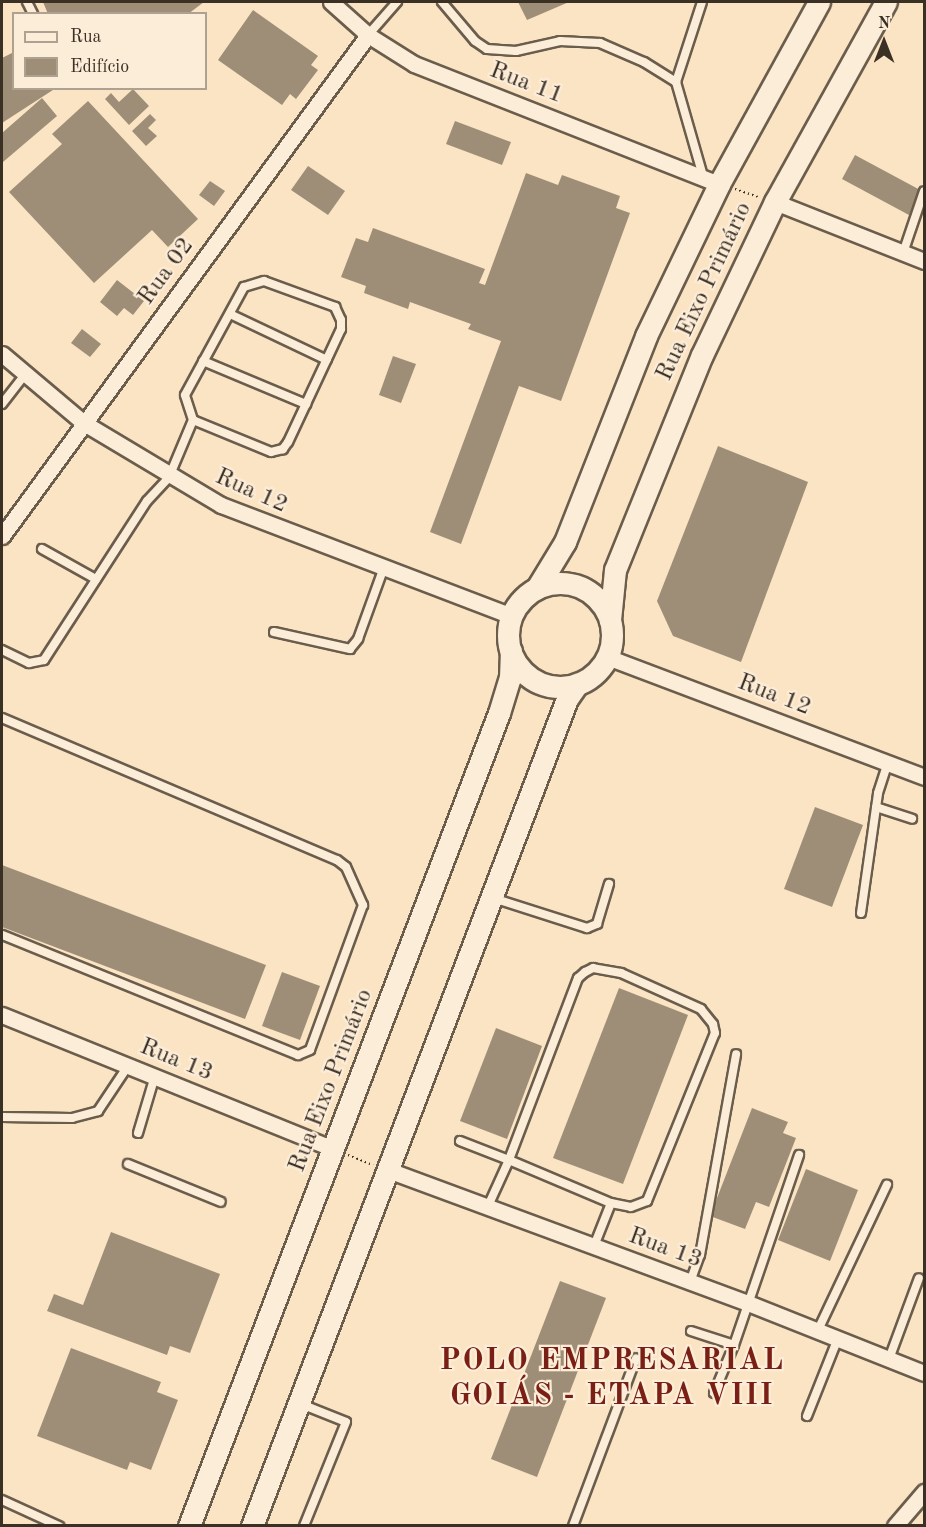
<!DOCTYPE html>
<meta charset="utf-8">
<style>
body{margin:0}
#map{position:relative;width:926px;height:1527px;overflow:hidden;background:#fbe4c4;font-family:"Old Standard TT",serif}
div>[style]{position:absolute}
.building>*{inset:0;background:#9f8e77}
.path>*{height:2px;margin-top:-1px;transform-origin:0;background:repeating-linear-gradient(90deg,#3b3024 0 1.5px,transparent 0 4.5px)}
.roads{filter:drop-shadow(2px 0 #6b5d4c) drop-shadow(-2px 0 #6b5d4c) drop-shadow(0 2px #6b5d4c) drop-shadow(0 -2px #6b5d4c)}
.lane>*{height:8px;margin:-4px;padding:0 4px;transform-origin:4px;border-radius:4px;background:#fcedd9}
.street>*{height:15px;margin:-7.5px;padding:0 7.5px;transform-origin:7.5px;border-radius:7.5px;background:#fcedd9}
.secondary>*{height:21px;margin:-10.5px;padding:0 10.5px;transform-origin:10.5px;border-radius:10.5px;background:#fcedd9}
.secondary>.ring{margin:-10.5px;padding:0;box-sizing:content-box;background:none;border:21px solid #fcedd9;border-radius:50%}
span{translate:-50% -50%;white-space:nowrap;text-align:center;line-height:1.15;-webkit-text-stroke:4.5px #fcedd9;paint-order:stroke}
.street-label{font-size:24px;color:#3b3024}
.district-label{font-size:30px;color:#7a1f14;font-weight:700;letter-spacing:1.5px}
.frame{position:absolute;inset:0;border:3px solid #3b3024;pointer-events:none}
.legend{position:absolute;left:12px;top:12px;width:195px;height:78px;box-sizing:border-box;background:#fcedd9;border:2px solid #afa191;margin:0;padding:8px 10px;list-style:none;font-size:18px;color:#3b3024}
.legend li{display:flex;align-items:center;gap:12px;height:30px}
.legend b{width:30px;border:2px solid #afa191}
.north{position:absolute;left:854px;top:12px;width:60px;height:60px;-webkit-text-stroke:4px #fcedd9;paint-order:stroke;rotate:0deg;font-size:16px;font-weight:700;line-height:24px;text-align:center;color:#3b3024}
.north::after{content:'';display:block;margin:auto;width:21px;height:27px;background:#3b3024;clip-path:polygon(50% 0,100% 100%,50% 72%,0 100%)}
</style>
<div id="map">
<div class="building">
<i style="clip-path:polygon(43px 2px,204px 2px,188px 14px,48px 14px)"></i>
<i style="clip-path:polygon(518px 2px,569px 2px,527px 20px)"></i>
<i style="clip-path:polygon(253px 10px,318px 56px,311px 65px,318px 70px,296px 99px,290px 94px,282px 105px,218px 60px)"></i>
<i style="clip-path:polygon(14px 52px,14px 88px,56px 88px,2px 123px,2px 58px)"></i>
<i style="clip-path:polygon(133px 89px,149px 106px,129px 125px,105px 99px,111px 93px,119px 102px)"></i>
<i style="clip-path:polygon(42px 98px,57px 116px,3px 162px,2px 133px)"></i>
<i style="clip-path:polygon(88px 101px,198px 219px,168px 247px,152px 230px,94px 283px,9px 192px,62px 144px,52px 134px)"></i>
<i style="clip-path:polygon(150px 114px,156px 120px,148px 128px,157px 136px,146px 146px,132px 131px)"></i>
<i style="clip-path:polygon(455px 121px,511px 142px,502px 165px,446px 144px)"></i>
<i style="clip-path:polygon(855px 155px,922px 191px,909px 215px,842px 179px)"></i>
<i style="clip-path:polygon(308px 166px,345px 191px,328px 215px,291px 190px)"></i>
<i style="clip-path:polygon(526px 173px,558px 185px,562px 175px,620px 196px,616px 208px,630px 213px,561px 401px,519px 386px,461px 544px,430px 532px,501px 341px,468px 329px,471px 324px,410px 302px,408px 309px,364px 293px,366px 286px,341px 277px,356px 238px,368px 242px,373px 228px,485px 269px,479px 283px,485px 285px)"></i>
<i style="clip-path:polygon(210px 181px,225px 191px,214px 206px,199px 195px)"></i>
<i style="clip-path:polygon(117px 280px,144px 301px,133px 315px,124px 308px,117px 316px,100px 302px)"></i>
<i style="clip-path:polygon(82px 329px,101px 344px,90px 357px,71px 343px)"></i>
<i style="clip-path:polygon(393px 356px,416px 364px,401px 403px,379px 395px)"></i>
<i style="clip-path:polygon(718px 446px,808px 482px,741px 662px,673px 636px,657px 601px)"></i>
<i style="clip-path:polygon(815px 807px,863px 825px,832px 907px,784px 889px)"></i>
<i style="clip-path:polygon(2px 865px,266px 965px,245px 1019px,2px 927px)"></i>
<i style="clip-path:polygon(282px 972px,320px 986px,300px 1040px,262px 1026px)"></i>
<i style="clip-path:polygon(619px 988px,688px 1015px,623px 1184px,553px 1158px)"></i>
<i style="clip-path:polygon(496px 1028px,542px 1046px,507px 1139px,460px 1121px)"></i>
<i style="clip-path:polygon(752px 1108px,788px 1122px,783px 1133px,796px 1138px,769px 1207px,756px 1202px,745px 1229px,710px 1216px)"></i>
<i style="clip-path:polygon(806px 1169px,858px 1190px,830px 1261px,778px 1240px)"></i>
<i style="clip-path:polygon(111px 1232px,220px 1274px,190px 1353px,170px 1346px,167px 1355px,47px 1311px,54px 1294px,83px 1305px)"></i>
<i style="clip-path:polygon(560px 1281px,606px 1298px,537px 1477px,491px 1459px)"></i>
<i style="clip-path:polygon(71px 1348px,161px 1382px,157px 1392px,178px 1400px,151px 1470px,130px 1462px,127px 1470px,37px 1436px)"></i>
</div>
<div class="path">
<i style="left:735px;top:189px;width:24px;rotate:19deg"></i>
<i style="left:348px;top:1155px;width:27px;rotate:22deg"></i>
</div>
<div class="roads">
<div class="lane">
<i style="left:27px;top:2px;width:13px;rotate:63deg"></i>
<i style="left:442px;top:2px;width:51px;rotate:49.8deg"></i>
<i style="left:475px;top:41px;width:14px;rotate:34deg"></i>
<i style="left:487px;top:49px;width:29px;rotate:4deg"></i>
<i style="left:516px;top:51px;width:45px;rotate:-12.8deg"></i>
<i style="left:560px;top:41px;width:40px;rotate:2.9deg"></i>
<i style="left:600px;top:43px;width:48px;rotate:23.4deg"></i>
<i style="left:644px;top:62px;width:38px;rotate:32deg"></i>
<i style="left:702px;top:2px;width:84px;rotate:108deg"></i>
<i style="left:676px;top:82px;width:98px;rotate:74deg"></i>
<i style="left:368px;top:35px;width:44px;rotate:-48.7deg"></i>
<i style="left:903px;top:253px;width:65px;rotate:-71.3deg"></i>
<i style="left:264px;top:281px;width:76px;rotate:20.1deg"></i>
<i style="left:335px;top:307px;width:14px;rotate:65deg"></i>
<i style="left:341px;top:320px;width:9px;rotate:90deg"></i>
<i style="left:341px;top:329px;width:125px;rotate:115.1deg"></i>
<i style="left:288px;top:442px;width:9px;rotate:126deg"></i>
<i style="left:283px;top:449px;width:12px;rotate:166deg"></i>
<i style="left:271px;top:452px;width:84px;rotate:-157.7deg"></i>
<i style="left:193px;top:420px;width:26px;rotate:-108deg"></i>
<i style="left:185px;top:395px;width:123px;rotate:-61.4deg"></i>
<i style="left:244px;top:287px;width:21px;rotate:-17deg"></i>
<i style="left:230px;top:314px;width:107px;rotate:25.4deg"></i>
<i style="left:203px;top:361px;width:112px;rotate:22.7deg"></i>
<i style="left:2px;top:404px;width:36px;rotate:-52deg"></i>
<i style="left:42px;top:549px;width:62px;rotate:29.1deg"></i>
<i style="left:274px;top:632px;width:78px;rotate:12.6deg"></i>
<i style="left:350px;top:649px;width:13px;rotate:-51deg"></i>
<i style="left:358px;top:639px;width:77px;rotate:-70.1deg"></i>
<i style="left:2px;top:650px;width:30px;rotate:26deg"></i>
<i style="left:29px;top:663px;width:15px;rotate:-11deg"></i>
<i style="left:44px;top:660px;width:189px;rotate:-57.1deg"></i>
<i style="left:147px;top:501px;width:33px;rotate:-47deg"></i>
<i style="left:169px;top:477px;width:62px;rotate:-67.2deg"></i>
<i style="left:2px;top:718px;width:364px;rotate:23deg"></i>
<i style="left:337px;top:860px;width:11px;rotate:38deg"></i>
<i style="left:346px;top:867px;width:42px;rotate:65.9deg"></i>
<i style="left:363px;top:905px;width:154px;rotate:110.1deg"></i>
<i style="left:310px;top:1050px;width:13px;rotate:157deg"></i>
<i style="left:298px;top:1055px;width:319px;rotate:-157.9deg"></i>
<i style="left:876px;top:807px;width:38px;rotate:18deg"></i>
<i style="left:493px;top:898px;width:99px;rotate:17.7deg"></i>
<i style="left:587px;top:928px;width:11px;rotate:-22deg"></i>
<i style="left:597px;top:924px;width:42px;rotate:-73.3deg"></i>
<i style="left:861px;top:913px;width:121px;rotate:-81.9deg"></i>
<i style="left:878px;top:793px;width:32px;rotate:-72deg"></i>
<i style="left:2px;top:1117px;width:70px;rotate:0.8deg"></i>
<i style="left:72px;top:1118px;width:27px;rotate:-15deg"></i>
<i style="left:98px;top:1111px;width:54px;rotate:-56.3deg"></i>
<i style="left:138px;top:1133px;width:59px;rotate:-73.4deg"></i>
<i style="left:460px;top:1141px;width:53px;rotate:21.2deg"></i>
<i style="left:509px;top:1160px;width:111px;rotate:22.9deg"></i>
<i style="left:611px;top:1203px;width:20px;rotate:11deg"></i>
<i style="left:631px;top:1207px;width:17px;rotate:-21deg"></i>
<i style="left:647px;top:1201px;width:181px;rotate:-68deg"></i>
<i style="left:715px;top:1033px;width:9px;rotate:-103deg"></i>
<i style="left:713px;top:1024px;width:19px;rotate:-129deg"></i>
<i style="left:701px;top:1009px;width:88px;rotate:-155.8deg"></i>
<i style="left:621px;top:973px;width:28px;rotate:-170deg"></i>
<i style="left:593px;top:968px;width:9px;rotate:153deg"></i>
<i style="left:585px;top:972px;width:9px;rotate:139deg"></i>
<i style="left:578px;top:978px;width:195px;rotate:110.8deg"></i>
<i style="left:509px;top:1160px;width:51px;rotate:114.5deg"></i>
<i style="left:128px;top:1164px;width:100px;rotate:22.2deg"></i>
<i style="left:594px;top:1246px;width:46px;rotate:-68.4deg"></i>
<i style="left:690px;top:1282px;width:29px;rotate:-70deg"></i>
<i style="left:700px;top:1255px;width:204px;rotate:-79.8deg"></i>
<i style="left:818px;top:1330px;width:161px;rotate:-64.6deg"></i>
<i style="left:691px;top:1331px;width:45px;rotate:18deg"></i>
<i style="left:734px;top:1345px;width:201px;rotate:-71.1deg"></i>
<i style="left:889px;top:1359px;width:86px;rotate:-69.7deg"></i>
<i style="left:714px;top:1393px;width:52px;rotate:-67.4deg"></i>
<i style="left:301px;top:1404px;width:48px;rotate:21.8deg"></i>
<i style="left:346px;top:1422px;width:112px;rotate:112deg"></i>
<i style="left:807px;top:1416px;width:84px;rotate:-68.3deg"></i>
<i style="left:2px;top:1500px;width:63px;rotate:24.5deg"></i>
<i style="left:573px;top:1526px;width:179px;rotate:-69.4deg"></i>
</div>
<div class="street">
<i style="left:331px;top:2px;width:50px;rotate:41.7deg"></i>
<i style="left:368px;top:35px;width:54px;rotate:32.2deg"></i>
<i style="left:414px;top:64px;width:328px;rotate:21.5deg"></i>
<i style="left:775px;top:202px;width:160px;rotate:21.6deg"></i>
<i style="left:2px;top:354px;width:107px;rotate:40.1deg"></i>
<i style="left:84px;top:423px;width:160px;rotate:30.9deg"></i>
<i style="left:221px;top:505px;width:311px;rotate:20.9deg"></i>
<i style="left:2px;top:536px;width:620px;rotate:-53.85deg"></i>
<i style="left:607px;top:657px;width:339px;rotate:20.7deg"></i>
<i style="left:2px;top:1015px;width:358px;rotate:22deg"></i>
<i style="left:388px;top:1170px;width:384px;rotate:20.3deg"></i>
<i style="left:748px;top:1303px;width:189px;rotate:21.7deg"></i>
<i style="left:895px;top:1526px;width:45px;rotate:-49.5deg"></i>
</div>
<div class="secondary">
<i class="ring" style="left:508px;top:583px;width:83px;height:83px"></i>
<i style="left:537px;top:588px;width:54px;rotate:-58.7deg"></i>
<i style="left:565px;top:542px;width:221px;rotate:-68.5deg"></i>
<i style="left:646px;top:336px;width:169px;rotate:-64.3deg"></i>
<i style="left:719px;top:184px;width:208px;rotate:-61.2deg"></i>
<i style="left:610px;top:620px;width:50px;rotate:-84.3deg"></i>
<i style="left:615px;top:570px;width:232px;rotate:-68deg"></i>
<i style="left:702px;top:355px;width:170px;rotate:-64.5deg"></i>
<i style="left:775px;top:202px;width:229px;rotate:-61deg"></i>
<i style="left:189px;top:1526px;width:870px;rotate:-69.13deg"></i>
<i style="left:499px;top:713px;width:37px;rotate:-73deg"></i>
<i style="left:510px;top:678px;width:27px;rotate:-88deg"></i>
<i style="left:252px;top:1526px;width:885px;rotate:-69.15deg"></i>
<i style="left:567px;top:699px;width:19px;rotate:-55deg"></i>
</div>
</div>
<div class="street-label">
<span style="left:526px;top:84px;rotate:21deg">Rua 11</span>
<span style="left:167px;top:272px;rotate:-54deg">Rua 02</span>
<span style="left:705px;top:292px;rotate:-65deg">Rua Eixo Primário</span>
<span style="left:251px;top:492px;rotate:24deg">Rua 12</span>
<span style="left:774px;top:696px;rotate:21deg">Rua 12</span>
<span style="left:176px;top:1061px;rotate:22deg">Rua 13</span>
<span style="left:332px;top:1081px;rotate:-69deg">Rua Eixo Primário</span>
<span style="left:665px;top:1249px;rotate:20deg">Rua 13</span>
</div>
<div class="district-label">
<span style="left:612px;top:1378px">POLO EMPRESARIAL<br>GOIÁS - ETAPA VIII</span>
</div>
<div class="frame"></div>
<ul class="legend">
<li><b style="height:8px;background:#fcedd9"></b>Rua</li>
<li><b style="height:16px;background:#9f8e77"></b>Edifício</li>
</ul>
<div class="north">N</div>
</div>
